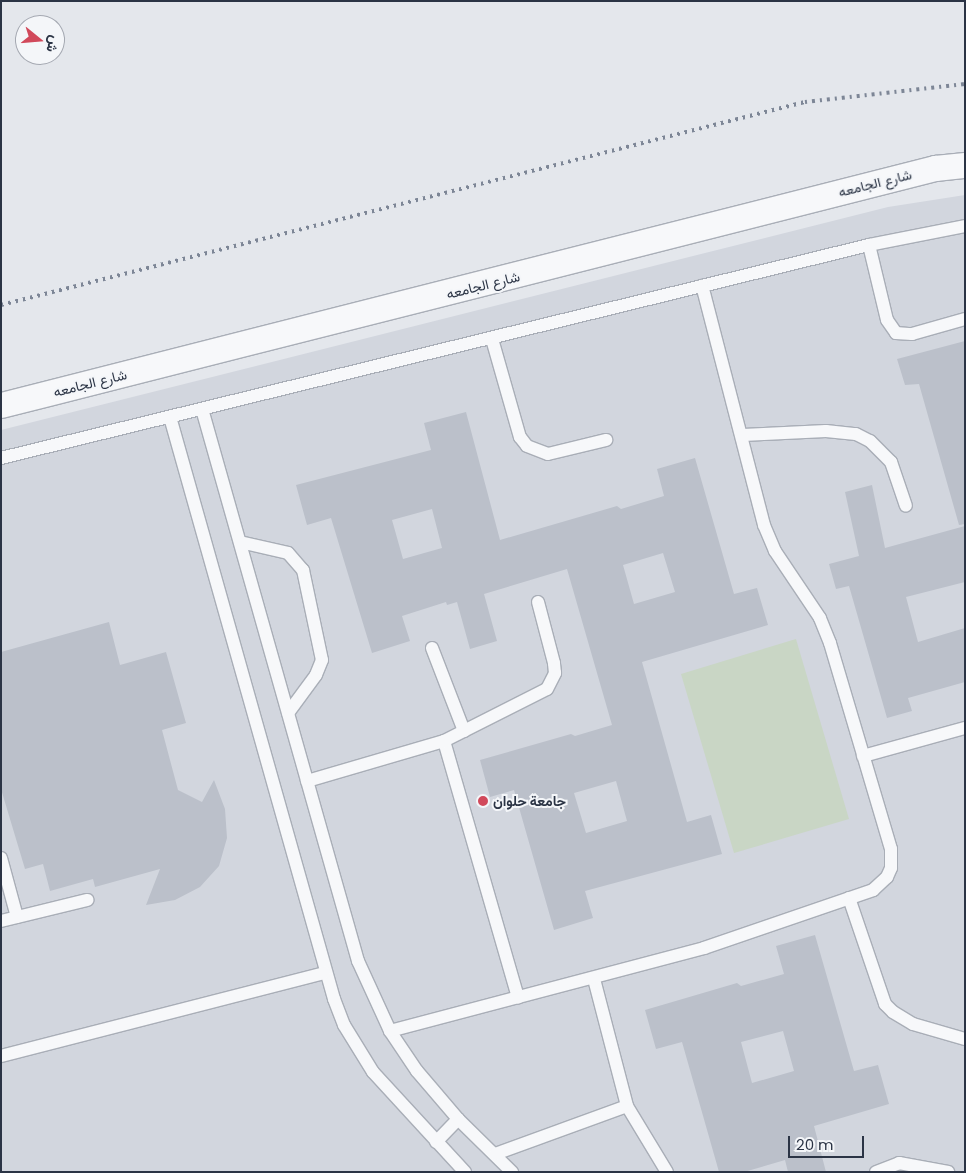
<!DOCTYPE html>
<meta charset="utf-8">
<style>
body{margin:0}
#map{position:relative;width:966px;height:1173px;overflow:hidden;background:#e4e7ec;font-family:Poppins,Vazirmatn,sans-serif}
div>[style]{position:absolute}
.built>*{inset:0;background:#d2d6de}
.green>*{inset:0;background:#c9d6c5}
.building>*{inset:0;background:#bbc0ca}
.roads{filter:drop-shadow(1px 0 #a9aeb7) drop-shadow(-1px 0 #a9aeb7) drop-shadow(0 1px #a9aeb7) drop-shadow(0 -1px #a9aeb7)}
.service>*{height:12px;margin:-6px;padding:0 6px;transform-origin:6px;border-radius:6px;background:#f7f8fa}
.minor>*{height:25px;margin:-12.5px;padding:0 12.5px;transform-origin:12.5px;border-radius:12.5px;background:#f7f8fa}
.rail>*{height:4px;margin-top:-2px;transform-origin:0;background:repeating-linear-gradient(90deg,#7d8696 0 2.5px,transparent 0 7.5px)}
.dots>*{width:14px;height:14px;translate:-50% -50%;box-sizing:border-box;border:2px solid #f4f6f9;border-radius:50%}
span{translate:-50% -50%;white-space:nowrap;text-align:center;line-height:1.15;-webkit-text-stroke:4px #f4f6f9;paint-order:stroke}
.street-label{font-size:14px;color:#2b3445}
.poi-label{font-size:14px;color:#2b3445;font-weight:700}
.left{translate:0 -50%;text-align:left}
.frame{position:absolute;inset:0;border:2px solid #2b3445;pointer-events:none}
.north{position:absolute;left:15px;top:15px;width:50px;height:50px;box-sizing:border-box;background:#f4f6f9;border:1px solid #a4a8b1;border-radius:50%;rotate:107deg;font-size:14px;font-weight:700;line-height:20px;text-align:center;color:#2b3445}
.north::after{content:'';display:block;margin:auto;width:18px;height:22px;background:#d1495b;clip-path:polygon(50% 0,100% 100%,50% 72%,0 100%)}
.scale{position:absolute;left:788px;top:1136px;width:76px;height:22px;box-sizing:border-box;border:2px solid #2b3445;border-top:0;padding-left:6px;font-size:15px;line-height:18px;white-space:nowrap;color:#2b3445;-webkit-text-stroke:4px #f4f6f9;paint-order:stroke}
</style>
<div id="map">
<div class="built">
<i style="clip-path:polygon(965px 195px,965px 1172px,1px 1172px,1px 430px,888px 207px)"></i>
</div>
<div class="green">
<i style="clip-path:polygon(796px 639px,849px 819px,734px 853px,681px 674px)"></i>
</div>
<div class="building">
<i style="clip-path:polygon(965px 341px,965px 524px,959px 525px,919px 384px,905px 385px,897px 359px)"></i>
<i style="clip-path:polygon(evenodd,466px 412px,500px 540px,617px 506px,621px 509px,664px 496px,657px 469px,695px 458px,734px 594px,757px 588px,768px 625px,642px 662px,687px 822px,711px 815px,722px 854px,585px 891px,593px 918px,554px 930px,514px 790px,490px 797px,480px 760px,571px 734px,575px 736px,612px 725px,567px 569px,484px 594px,497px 641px,470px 649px,457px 602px,447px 605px,446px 602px,402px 616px,410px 641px,372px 653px,331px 518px,307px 525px,296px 485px,431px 450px,424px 423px,466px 412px,432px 509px,442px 548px,403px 559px,392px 520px,432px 509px,466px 412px,663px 553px,675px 592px,634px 604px,623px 565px,663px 553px,466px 412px,616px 781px,627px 821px,586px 833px,574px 793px,616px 781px)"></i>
<i style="clip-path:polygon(872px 485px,885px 548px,965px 526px,965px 582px,906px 597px,918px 642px,965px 628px,965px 682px,908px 698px,912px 711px,887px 718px,849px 586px,836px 589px,829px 564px,859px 556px,845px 492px)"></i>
<i style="clip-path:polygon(109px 622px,120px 665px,166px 652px,186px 723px,162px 730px,178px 790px,202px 802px,214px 780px,225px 809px,227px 838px,219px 866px,200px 887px,175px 900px,146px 905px,160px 869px,95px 887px,93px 879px,50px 891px,43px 864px,25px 869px,1px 789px,1px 652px)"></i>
<i style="clip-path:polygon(evenodd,815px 935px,854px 1071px,878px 1065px,889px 1104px,814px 1126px,826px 1172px,788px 1172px,785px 1160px,744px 1172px,719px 1172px,682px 1042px,656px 1049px,645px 1010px,737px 983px,741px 986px,784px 974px,776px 946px,815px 935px,783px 1031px,794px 1071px,752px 1083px,741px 1042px,783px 1031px)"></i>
</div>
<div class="roads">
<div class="service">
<i style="left:869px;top:245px;width:77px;rotate:76.5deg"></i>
<i style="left:887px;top:320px;width:16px;rotate:55deg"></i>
<i style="left:896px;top:333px;width:16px;rotate:4deg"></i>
<i style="left:912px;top:334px;width:55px;rotate:-15.8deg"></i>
<i style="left:492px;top:339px;width:102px;rotate:74.1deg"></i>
<i style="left:520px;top:437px;width:11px;rotate:52deg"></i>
<i style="left:527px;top:446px;width:22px;rotate:21deg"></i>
<i style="left:548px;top:454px;width:60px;rotate:-13.6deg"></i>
<i style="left:202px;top:409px;width:574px;rotate:74.22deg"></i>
<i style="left:358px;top:961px;width:77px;rotate:65.4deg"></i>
<i style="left:390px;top:1031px;width:48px;rotate:56deg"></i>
<i style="left:417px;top:1071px;width:63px;rotate:49.5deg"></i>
<i style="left:458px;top:1119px;width:76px;rotate:44.5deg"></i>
<i style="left:170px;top:417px;width:605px;rotate:74.26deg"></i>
<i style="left:334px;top:999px;width:28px;rotate:69deg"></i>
<i style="left:344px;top:1025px;width:55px;rotate:58.3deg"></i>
<i style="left:373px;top:1072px;width:136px;rotate:47.4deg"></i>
<i style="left:743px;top:435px;width:83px;rotate:-2.8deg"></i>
<i style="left:826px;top:431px;width:30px;rotate:6deg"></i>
<i style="left:856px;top:434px;width:16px;rotate:27deg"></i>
<i style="left:870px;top:441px;width:30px;rotate:45deg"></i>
<i style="left:891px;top:462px;width:46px;rotate:71.2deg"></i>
<i style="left:1px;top:458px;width:894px;rotate:-13.79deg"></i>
<i style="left:869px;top:245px;width:98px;rotate:-11.2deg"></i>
<i style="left:240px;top:542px;width:49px;rotate:12.9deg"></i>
<i style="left:288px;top:553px;width:23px;rotate:49deg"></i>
<i style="left:303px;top:570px;width:92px;rotate:78.1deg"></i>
<i style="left:322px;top:660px;width:16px;rotate:112deg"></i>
<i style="left:316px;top:675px;width:47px;rotate:126.4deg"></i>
<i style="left:432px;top:648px;width:89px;rotate:68.9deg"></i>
<i style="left:444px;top:741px;width:267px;rotate:73.9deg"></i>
<i style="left:863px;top:756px;width:106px;rotate:-15.4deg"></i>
<i style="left:307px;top:781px;width:143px;rotate:-16.3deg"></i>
<i style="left:444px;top:741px;width:115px;rotate:-26.8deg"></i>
<i style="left:547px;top:689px;width:18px;rotate:-63deg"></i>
<i style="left:555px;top:673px;width:10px;rotate:-96deg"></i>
<i style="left:554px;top:663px;width:63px;rotate:-104.7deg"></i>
<i style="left:1px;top:858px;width:61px;rotate:74.8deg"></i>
<i style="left:849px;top:898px;width:112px;rotate:71.2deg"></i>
<i style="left:885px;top:1004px;width:11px;rotate:45deg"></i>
<i style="left:893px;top:1012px;width:23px;rotate:31deg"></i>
<i style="left:913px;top:1024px;width:54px;rotate:16.1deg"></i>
<i style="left:1px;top:921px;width:89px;rotate:-13.7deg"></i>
<i style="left:594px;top:979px;width:131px;rotate:75.4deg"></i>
<i style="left:627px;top:1106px;width:77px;rotate:58.8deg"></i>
<i style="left:390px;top:1031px;width:325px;rotate:-14.8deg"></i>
<i style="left:704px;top:948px;width:179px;rotate:-18.9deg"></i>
<i style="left:873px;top:890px;width:19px;rotate:-43deg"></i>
<i style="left:887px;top:877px;width:10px;rotate:-66deg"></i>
<i style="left:891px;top:868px;width:19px;rotate:-90deg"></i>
<i style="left:891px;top:849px;width:215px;rotate:-106.5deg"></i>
<i style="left:830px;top:643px;width:27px;rotate:-112deg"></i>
<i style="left:820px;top:618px;width:81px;rotate:-123.9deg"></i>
<i style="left:775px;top:551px;width:28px;rotate:-113deg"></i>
<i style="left:764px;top:525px;width:247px;rotate:-104.5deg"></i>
<i style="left:1px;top:1056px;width:334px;rotate:-14.4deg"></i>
<i style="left:436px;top:1142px;width:32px;rotate:-46deg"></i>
<i style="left:495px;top:1154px;width:140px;rotate:-20deg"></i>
<i style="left:876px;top:1172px;width:25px;rotate:-21deg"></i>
<i style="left:899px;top:1163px;width:50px;rotate:10.4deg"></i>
</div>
<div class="minor">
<i style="left:1px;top:405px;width:964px;rotate:-14.24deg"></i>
<i style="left:935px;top:168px;width:30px;rotate:-6deg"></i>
</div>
</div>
<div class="rail">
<i style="left:1px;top:305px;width:829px;rotate:-14.17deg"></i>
<i style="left:805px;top:102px;width:161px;rotate:-6.4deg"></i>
</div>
<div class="dots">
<i style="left:483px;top:801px;background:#d1495b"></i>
</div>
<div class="street-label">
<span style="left:875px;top:183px;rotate:-14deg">شارع الجامعه</span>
<span style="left:483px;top:285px;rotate:-14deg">شارع الجامعه</span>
<span style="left:90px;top:383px;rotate:-14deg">شارع الجامعه</span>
</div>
<div class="poi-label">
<span class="left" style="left:493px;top:801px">جامعة حلوان</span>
</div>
<div class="frame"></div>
<div class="north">ش</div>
<div class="scale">20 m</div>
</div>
